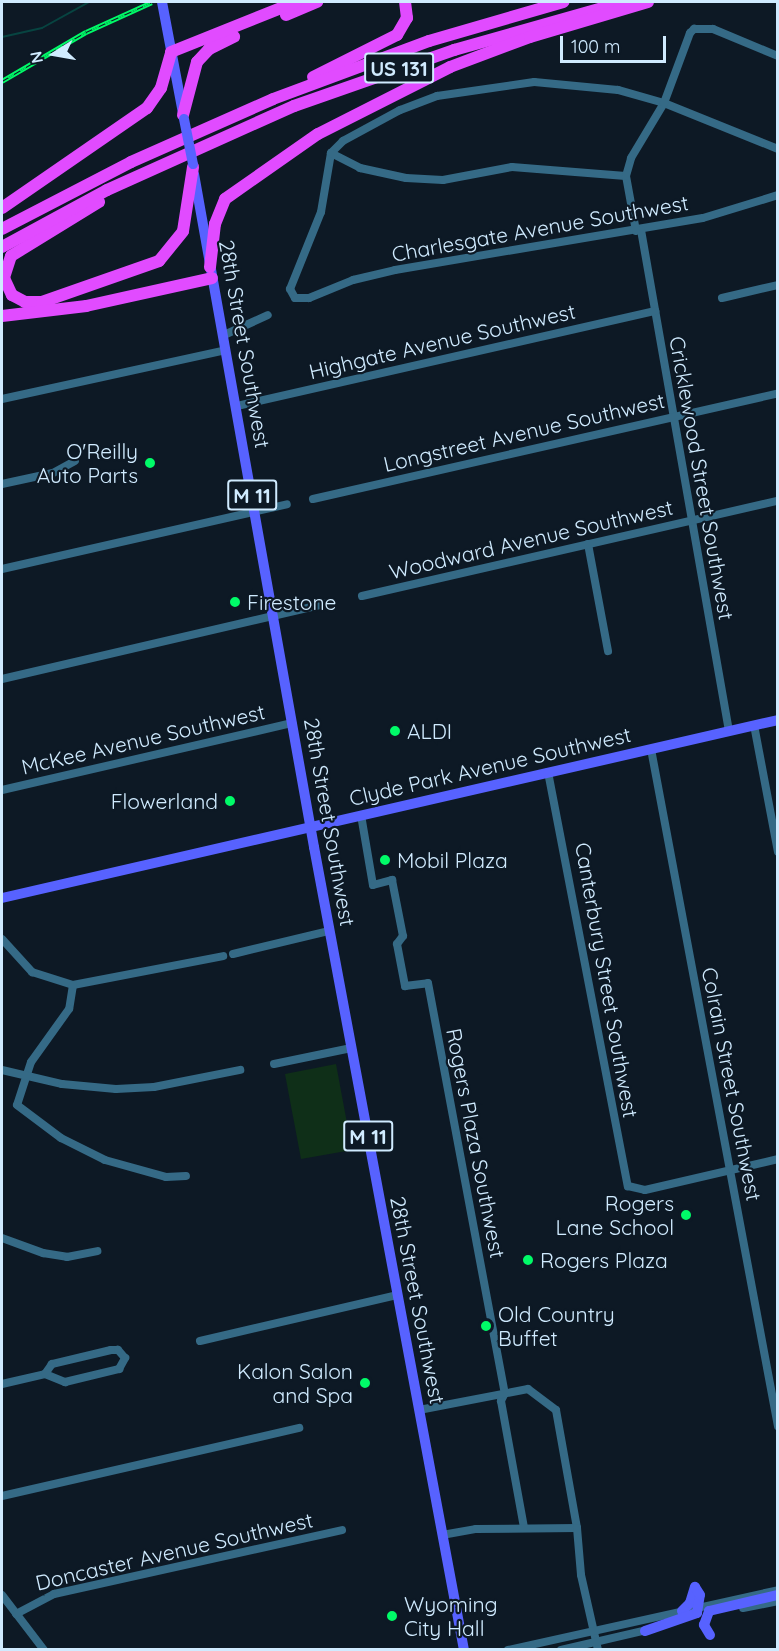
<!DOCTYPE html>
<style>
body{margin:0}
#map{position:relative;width:779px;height:1651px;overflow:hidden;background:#0d1925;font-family:Quicksand,sans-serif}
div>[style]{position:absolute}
.green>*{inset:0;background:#0f2f18}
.stream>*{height:2px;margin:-1px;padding:0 1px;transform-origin:1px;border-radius:1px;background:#074441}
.minor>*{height:8px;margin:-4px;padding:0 4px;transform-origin:4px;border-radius:4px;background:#356a86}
.major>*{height:10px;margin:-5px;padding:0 5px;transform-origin:5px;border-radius:5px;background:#5762ff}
.highway>*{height:12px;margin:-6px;padding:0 6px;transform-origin:6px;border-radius:6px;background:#e14bff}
.rail>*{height:4.5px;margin-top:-2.25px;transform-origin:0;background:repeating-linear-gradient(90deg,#0d1925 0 7px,#00fb68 0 14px);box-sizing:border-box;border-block:2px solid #00fb68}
.major-bridge>*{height:10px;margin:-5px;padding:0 5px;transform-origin:5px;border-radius:5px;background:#5762ff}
.dots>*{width:16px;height:16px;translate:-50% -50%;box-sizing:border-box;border:3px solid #0d1925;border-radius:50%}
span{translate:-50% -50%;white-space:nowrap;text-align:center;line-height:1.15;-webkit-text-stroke:4.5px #0d1925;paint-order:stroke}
.shield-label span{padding:2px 4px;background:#0d1925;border:2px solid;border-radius:4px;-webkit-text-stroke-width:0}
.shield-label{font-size:20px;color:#d0ebff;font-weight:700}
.street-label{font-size:21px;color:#d0ebff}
.poi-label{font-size:21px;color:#d0ebff}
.right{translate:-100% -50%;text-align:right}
.left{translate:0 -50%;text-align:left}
.frame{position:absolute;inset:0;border:3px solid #d0ebff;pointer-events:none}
.north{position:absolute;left:24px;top:24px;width:60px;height:60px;-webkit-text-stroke:4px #0d1925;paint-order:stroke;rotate:259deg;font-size:16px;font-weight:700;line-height:24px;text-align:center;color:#d0ebff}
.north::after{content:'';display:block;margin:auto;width:21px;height:27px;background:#d0ebff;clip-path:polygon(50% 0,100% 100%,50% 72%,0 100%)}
.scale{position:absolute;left:560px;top:36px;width:106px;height:27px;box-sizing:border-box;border:3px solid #d0ebff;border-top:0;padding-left:8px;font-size:18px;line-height:21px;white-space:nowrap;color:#d0ebff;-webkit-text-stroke:4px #0d1925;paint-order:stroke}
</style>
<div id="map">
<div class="green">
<i style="clip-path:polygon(336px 1064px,352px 1150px,301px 1159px,285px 1074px)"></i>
</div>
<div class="stream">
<i style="left:2px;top:37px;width:41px;rotate:-12.7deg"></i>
<i style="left:42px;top:28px;width:54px;rotate:-29deg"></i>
</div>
<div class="minor">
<i style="left:778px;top:149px;width:123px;rotate:-158deg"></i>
<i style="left:664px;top:103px;width:48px;rotate:-164.2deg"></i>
<i style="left:618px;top:90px;width:84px;rotate:-174.6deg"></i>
<i style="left:534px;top:82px;width:98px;rotate:171.8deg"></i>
<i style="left:437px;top:96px;width:40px;rotate:159deg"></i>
<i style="left:400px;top:110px;width:65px;rotate:151.5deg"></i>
<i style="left:343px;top:141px;width:17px;rotate:135deg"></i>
<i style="left:331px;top:153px;width:60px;rotate:99.6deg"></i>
<i style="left:321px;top:212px;width:83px;rotate:111.9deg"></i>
<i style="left:290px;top:289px;width:10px;rotate:61deg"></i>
<i style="left:295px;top:298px;width:14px"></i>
<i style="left:309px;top:298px;width:48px;rotate:-22.2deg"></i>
<i style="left:353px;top:280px;width:43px;rotate:-13.4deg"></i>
<i style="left:395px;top:270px;width:312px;rotate:-9.6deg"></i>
<i style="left:703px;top:218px;width:78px;rotate:-17deg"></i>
<i style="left:331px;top:153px;width:33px;rotate:27deg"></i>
<i style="left:360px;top:168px;width:47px;rotate:12.3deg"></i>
<i style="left:406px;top:178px;width:37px;rotate:3deg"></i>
<i style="left:443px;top:180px;width:70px;rotate:-10.7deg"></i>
<i style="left:512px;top:167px;width:114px;rotate:4.5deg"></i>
<i style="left:641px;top:230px;width:509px;rotate:80.04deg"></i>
<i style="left:636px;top:231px;width:56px;rotate:-100.3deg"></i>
<i style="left:626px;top:176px;width:19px;rotate:-74deg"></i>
<i style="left:631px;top:158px;width:64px;rotate:-59deg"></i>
<i style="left:664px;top:103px;width:75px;rotate:-69.6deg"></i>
<i style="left:690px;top:33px;width:6px;rotate:-45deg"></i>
<i style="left:694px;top:29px;width:19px"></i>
<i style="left:713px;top:29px;width:70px;rotate:22.6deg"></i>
<i style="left:722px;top:298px;width:57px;rotate:-13.1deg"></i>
<i style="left:224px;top:335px;width:48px;rotate:-24.4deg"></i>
<i style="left:2px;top:399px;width:229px;rotate:-12.3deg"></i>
<i style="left:237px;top:406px;width:429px;rotate:-12.8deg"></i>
<i style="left:2px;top:484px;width:52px;rotate:-12.2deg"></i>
<i style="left:53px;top:473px;width:25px;rotate:-29deg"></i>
<i style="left:313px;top:499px;width:477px;rotate:-12.8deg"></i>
<i style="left:588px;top:544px;width:109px;rotate:79.4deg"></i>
<i style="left:2px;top:569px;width:292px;rotate:-12.8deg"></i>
<i style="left:362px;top:596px;width:427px;rotate:-12.9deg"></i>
<i style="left:2px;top:679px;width:332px;rotate:-13.1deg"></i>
<i style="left:754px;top:725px;width:129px;rotate:79.3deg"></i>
<i style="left:651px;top:749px;width:689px;rotate:79.38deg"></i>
<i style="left:548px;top:772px;width:422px;rotate:79.1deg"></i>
<i style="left:628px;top:1186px;width:17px;rotate:13deg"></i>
<i style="left:645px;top:1190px;width:137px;rotate:-13.1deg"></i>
<i style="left:2px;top:790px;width:298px;rotate:-13deg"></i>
<i style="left:361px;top:815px;width:71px;rotate:80.3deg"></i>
<i style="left:373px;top:885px;width:20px;rotate:-15deg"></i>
<i style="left:392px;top:880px;width:57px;rotate:78.9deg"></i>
<i style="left:403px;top:936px;width:10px;rotate:127deg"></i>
<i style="left:397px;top:944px;width:43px;rotate:79.2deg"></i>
<i style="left:405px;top:986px;width:23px;rotate:-7deg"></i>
<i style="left:428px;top:983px;width:417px;rotate:79.4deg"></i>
<i style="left:505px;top:1393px;width:9px;rotate:117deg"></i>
<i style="left:501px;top:1401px;width:129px;rotate:79.7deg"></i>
<i style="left:2px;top:939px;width:45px;rotate:47.7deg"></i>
<i style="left:32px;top:972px;width:43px;rotate:17.6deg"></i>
<i style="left:73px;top:985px;width:153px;rotate:-10.9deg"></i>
<i style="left:233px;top:954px;width:99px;rotate:-13.5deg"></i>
<i style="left:73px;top:985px;width:24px;rotate:99deg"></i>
<i style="left:69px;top:1009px;width:65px;rotate:125.6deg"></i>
<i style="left:31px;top:1062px;width:45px;rotate:108deg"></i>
<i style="left:17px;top:1105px;width:55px;rotate:36.9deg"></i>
<i style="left:61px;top:1138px;width:49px;rotate:26.6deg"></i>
<i style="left:105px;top:1160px;width:63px;rotate:15.6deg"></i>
<i style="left:166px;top:1177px;width:20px;rotate:-3deg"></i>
<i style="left:274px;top:1064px;width:79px;rotate:-11.7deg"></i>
<i style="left:2px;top:1070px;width:62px;rotate:13.1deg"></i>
<i style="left:62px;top:1084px;width:54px;rotate:5.3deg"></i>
<i style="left:116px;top:1089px;width:38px;rotate:-3deg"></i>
<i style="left:154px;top:1087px;width:88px;rotate:-11.2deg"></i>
<i style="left:2px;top:1238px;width:44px;rotate:20.1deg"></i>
<i style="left:43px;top:1253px;width:24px;rotate:9deg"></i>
<i style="left:67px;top:1257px;width:31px;rotate:-11deg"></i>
<i style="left:200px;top:1341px;width:202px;rotate:-13.1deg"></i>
<i style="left:2px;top:1384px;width:44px;rotate:-13.1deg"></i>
<i style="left:45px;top:1374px;width:22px;rotate:22deg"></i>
<i style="left:65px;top:1382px;width:56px;rotate:-13.5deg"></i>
<i style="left:119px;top:1369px;width:13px;rotate:-61deg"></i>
<i style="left:125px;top:1358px;width:11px;rotate:-131deg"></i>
<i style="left:118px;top:1350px;width:7px;rotate:180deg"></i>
<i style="left:111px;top:1350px;width:61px;rotate:166.7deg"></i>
<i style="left:52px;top:1364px;width:12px;rotate:125deg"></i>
<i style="left:419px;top:1410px;width:111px;rotate:-10.9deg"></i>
<i style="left:528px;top:1389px;width:35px;rotate:37deg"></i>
<i style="left:556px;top:1410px;width:120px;rotate:79.9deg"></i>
<i style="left:2px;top:1496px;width:305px;rotate:-12.9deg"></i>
<i style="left:442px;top:1535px;width:35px;rotate:-10deg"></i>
<i style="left:476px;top:1529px;width:101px;rotate:-0.6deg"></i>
<i style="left:577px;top:1528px;width:47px;rotate:85.1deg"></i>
<i style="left:581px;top:1575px;width:77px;rotate:77.2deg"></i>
<i style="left:2px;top:1595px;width:69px;rotate:52.6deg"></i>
<i style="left:743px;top:1608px;width:36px;rotate:-11deg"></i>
<i style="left:16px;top:1614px;width:43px;rotate:-27.8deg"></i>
<i style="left:54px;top:1594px;width:295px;rotate:-12.5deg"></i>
<i style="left:508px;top:1650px;width:277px;rotate:-12.5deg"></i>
<i style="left:561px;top:1650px;width:92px;rotate:-13.1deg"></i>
</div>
<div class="major">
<i style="left:162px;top:2px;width:113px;rotate:79.3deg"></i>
<i style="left:194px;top:174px;width:684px;rotate:79.89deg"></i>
<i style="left:314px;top:847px;width:817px;rotate:79.42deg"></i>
<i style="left:2px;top:898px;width:796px;rotate:-12.92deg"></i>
<i style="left:682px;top:1611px;width:11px;rotate:-45deg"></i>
<i style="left:690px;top:1603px;width:17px;rotate:-73deg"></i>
<i style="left:645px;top:1631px;width:55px;rotate:-19.1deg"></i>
<i style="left:697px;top:1613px;width:18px;rotate:-81deg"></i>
<i style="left:700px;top:1595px;width:9px;rotate:-122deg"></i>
<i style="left:710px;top:1635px;width:12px;rotate:-121deg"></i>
<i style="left:704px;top:1625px;width:15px;rotate:-70deg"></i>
<i style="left:709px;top:1611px;width:71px;rotate:-13.1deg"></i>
</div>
<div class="highway">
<i style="left:286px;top:15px;width:34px;rotate:-23deg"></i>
<i style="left:313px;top:77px;width:94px;rotate:-26.6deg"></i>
<i style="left:397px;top:35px;width:20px;rotate:-60deg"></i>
<i style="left:407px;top:18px;width:16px;rotate:-97deg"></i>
<i style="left:183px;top:115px;width:55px;rotate:-75.2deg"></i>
<i style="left:197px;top:62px;width:18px;rotate:-47deg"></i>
<i style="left:209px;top:49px;width:28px;rotate:-26deg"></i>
<i style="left:99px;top:202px;width:103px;rotate:148.5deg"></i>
<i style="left:11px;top:256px;width:23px;rotate:108deg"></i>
<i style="left:4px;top:278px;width:19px;rotate:65deg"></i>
<i style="left:12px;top:295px;width:15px;rotate:28deg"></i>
<i style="left:25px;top:302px;width:17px"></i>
<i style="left:42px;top:302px;width:124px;rotate:-19.3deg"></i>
<i style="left:159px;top:261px;width:38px;rotate:-51deg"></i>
<i style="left:183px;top:231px;width:65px;rotate:-81.1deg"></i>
<i style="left:2px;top:208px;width:176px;rotate:-34.6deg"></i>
<i style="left:147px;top:108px;width:24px;rotate:-55deg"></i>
<i style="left:161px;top:88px;width:37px;rotate:-74deg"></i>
<i style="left:171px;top:52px;width:135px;rotate:-21.8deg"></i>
<i style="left:2px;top:229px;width:145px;rotate:-27.4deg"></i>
<i style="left:131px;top:162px;width:155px;rotate:-23.9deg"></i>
<i style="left:273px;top:99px;width:166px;rotate:-20.4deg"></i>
<i style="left:429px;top:41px;width:140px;rotate:-16.2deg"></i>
<i style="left:2px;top:247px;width:119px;rotate:-28.5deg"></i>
<i style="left:107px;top:190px;width:205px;rotate:-24.2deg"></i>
<i style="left:294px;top:106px;width:170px;rotate:-19.3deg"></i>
<i style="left:454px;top:50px;width:177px;rotate:-15.8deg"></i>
<i style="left:210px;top:267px;width:43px;rotate:-83.4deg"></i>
<i style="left:215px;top:224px;width:27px;rotate:-68deg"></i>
<i style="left:225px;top:199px;width:113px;rotate:-35deg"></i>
<i style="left:318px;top:134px;width:148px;rotate:-26.9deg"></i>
<i style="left:450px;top:67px;width:85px;rotate:-20.6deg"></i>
<i style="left:530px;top:37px;width:123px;rotate:-16.5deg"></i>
<i style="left:2px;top:316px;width:85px;rotate:-6.8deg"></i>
<i style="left:86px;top:306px;width:129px;rotate:-12.5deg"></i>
</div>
<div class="rail">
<i style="left:2px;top:81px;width:97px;rotate:-30.3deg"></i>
<i style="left:86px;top:32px;width:72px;rotate:-24.4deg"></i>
</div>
<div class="major-bridge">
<i style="left:184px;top:119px;width:46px;rotate:78.7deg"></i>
</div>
<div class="dots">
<i style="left:150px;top:463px;background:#00fb68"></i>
<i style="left:235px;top:602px;background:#00fb68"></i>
<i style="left:395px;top:731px;background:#00fb68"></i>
<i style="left:230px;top:801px;background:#00fb68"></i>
<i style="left:385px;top:860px;background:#00fb68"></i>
<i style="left:686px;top:1215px;background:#00fb68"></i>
<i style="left:528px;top:1260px;background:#00fb68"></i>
<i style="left:486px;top:1326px;background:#00fb68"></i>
<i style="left:365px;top:1383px;background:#00fb68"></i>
<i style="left:392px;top:1616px;background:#00fb68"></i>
</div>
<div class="shield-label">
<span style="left:399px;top:68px">US 131</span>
<span style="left:252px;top:495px">M 11</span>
<span style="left:368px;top:1136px">M 11</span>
</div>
<div class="street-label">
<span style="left:540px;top:228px;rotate:-10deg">Charlesgate Avenue Southwest</span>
<span style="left:442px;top:341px;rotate:-13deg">Highgate Avenue Southwest</span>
<span style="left:245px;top:344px;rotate:80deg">28th Street Southwest</span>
<span style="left:524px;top:432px;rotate:-13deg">Longstreet Avenue Southwest</span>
<span style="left:702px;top:478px;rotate:80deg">Cricklewood Street Southwest</span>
<span style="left:531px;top:539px;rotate:-13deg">Woodward Avenue Southwest</span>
<span style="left:143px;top:739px;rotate:-13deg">McKee Avenue Southwest</span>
<span style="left:490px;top:766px;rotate:-13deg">Clyde Park Avenue Southwest</span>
<span style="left:330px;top:822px;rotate:80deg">28th Street Southwest</span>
<span style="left:607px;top:980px;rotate:80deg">Canterbury Street Southwest</span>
<span style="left:732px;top:1084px;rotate:79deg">Colrain Street Southwest</span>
<span style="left:476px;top:1143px;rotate:79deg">Rogers Plaza Southwest</span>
<span style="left:418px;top:1300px;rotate:79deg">28th Street Southwest</span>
<span style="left:174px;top:1551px;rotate:-13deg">Doncaster Avenue Southwest</span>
</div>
<div class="poi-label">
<span class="right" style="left:138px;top:463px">O'Reilly<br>Auto Parts</span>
<span class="left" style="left:247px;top:602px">Firestone</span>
<span class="left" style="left:407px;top:731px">ALDI</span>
<span class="right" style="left:218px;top:801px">Flowerland</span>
<span class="left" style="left:397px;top:860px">Mobil Plaza</span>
<span class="right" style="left:674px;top:1215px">Rogers<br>Lane School</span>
<span class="left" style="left:540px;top:1260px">Rogers Plaza</span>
<span class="left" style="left:498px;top:1326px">Old Country<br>Buffet</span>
<span class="right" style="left:353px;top:1383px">Kalon Salon<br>and Spa</span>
<span class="left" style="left:404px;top:1616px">Wyoming<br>City Hall</span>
</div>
<div class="frame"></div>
<div class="north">N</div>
<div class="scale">100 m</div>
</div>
